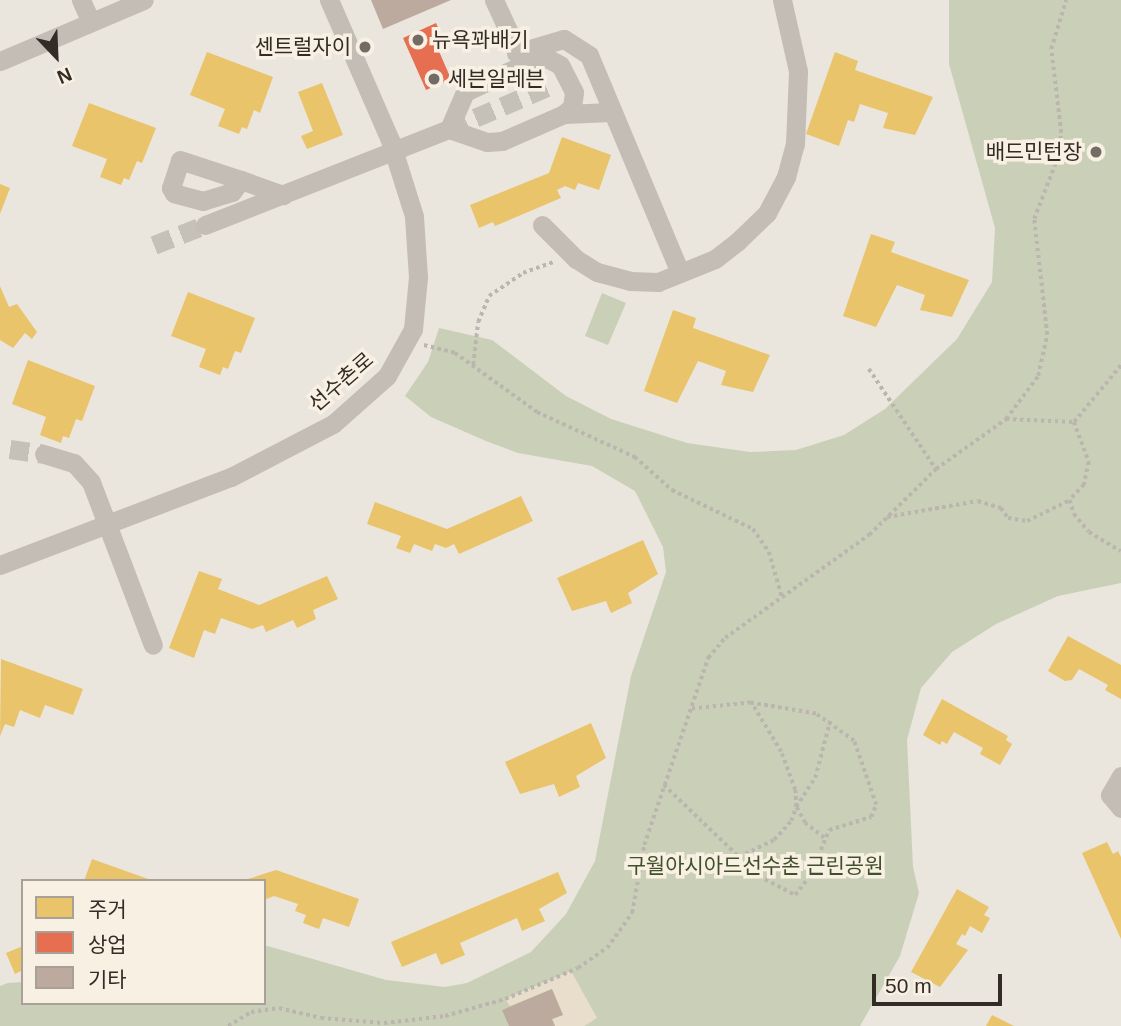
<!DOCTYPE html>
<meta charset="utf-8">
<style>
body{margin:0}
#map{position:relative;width:1121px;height:1026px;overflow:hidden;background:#eae5dd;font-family:Helvetica,"Noto Sans KR",sans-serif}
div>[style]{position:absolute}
.green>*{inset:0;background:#cad0b7}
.plaza>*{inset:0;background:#e9decc}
.homes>*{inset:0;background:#e9c46a}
.shops>*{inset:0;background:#e76f51}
.building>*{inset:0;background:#bdaa9f}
.minor-tunnel>*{height:19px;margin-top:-9.5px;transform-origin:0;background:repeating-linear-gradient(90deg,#c5c0b8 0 19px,transparent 0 29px)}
.path>*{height:3.5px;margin-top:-1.75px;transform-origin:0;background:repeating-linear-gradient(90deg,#bbb5af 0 3.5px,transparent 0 7px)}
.minor>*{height:19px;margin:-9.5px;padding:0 9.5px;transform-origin:9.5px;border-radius:9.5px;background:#c3bdb6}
.dots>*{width:19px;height:19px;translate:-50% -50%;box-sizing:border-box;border:4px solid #f8f0e3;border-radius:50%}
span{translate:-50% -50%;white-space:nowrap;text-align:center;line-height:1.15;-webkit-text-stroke:7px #f8f0e3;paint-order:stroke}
.poi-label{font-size:21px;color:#332b25}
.left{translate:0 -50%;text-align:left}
.right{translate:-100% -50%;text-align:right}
.street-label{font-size:21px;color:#332b25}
.park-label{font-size:21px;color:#3f502a}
.legend{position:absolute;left:21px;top:879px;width:245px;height:126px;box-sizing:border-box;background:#f8f0e3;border:2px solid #a9a197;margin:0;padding:9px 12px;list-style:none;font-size:21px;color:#332b25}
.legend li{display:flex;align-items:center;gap:14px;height:35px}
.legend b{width:35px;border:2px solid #a9a197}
.north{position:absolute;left:21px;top:21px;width:70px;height:70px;-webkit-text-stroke:5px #f8f0e3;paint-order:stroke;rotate:157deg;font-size:19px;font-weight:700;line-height:28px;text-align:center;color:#332b25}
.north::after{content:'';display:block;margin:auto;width:24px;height:32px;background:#332b25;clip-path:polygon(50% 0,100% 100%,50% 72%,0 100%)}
.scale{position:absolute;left:872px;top:974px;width:130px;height:32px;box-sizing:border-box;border:4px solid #332b25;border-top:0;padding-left:9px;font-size:21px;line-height:24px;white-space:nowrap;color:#332b25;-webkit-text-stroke:5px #f8f0e3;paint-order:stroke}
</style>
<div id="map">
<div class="green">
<i style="clip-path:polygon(949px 0,1121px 0,1121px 583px,1058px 596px,996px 624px,952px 652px,921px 688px,907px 740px,913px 867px,919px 893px,900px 956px,860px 1026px,0 1026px,0 986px,8px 983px,23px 982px,23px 1003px,264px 1003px,264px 945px,386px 980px,445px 987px,467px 983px,531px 952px,566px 914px,595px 861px,631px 676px,666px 572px,663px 547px,635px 491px,592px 466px,518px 453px,486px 441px,431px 417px,405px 396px,428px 362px,439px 328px,492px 340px,566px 396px,611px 419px,687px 443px,750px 452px,796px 450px,844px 435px,885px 409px,957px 339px,992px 282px,995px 228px,949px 64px)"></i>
<i style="clip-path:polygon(602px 293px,626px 303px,608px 345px,585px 336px)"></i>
</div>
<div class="plaza">
<i style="clip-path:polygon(571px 971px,597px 1018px,584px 1026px,555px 1026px,552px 1019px,563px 1015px,552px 989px,510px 1006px,505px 999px)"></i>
</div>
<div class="homes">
<i style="clip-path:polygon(207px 52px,273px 77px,260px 113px,254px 110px,247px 129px,242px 127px,239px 134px,218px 126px,225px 109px,190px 95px)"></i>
<i style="clip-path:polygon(835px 52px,858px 61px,855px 70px,933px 97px,915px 135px,883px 128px,888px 113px,860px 104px,854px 122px,848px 120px,839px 146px,806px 134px)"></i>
<i style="clip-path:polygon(322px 83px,343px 135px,307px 149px,301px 136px,313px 131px,298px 92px)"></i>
<i style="clip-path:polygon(89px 103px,156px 128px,142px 163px,137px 161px,129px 180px,124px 178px,121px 185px,100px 177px,107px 159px,72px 146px)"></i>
<i style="clip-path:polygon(562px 137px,611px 155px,599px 190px,578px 183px,575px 190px,565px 186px,557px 190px,561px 198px,495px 226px,493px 222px,479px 228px,470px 205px,549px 173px)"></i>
<i style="clip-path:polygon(0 184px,10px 188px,0 214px)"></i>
<i style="clip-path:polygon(871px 234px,895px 242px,891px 252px,969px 280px,952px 317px,920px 310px,925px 295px,897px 285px,876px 327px,843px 316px)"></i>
<i style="clip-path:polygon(0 286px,9px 307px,17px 304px,37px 332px,32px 339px,25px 333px,13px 348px,0 340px)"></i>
<i style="clip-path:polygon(188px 292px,255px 318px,241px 353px,235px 351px,228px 369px,223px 367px,220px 375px,199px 367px,206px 349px,171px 336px)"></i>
<i style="clip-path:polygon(673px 310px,696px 318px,693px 328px,770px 355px,753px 392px,721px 385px,726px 371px,698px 361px,677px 403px,644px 391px)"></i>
<i style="clip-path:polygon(28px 360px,95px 386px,82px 421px,76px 419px,69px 438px,63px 436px,61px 443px,40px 435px,46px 417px,12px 404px)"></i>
<i style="clip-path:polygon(521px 496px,533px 521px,459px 554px,454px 544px,446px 548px,435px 544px,432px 551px,414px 544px,410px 553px,396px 548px,401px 536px,367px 524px,375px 502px,447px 529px)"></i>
<i style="clip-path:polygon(643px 540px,658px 574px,628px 593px,632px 603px,611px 613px,606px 601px,572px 611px,557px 578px)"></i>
<i style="clip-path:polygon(199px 571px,222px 579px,218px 589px,259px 605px,327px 576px,338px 599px,313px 610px,316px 619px,297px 628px,293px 620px,266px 632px,263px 625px,252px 629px,221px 618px,215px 634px,204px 630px,194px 658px,169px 648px)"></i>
<i style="clip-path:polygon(1068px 636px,1121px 665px,1121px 699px,1105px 690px,1108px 685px,1079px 669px,1072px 680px,1065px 681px,1048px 671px)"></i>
<i style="clip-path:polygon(1px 659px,83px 689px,73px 715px,45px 705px,40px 718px,20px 710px,14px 727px,5px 724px,0 736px)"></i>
<i style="clip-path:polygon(942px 699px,1008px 736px,1006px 740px,1012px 744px,1000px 765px,980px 754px,983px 748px,954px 732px,947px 744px,942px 741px,940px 745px,923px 735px)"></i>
<i style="clip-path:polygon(591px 723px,606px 758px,576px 776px,580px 787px,559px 797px,554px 784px,520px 794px,505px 762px)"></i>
<i style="clip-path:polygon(1107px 842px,1113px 854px,1118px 851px,1121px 857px,1121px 939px,1082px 853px)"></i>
<i style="clip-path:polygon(92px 859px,151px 880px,151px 881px,84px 881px)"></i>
<i style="clip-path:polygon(276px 870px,359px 899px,349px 927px,323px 918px,319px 929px,303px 923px,306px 915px,295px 911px,298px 904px,274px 896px,264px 900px,264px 881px,242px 881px)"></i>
<i style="clip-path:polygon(558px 872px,567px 893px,539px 909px,545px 921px,522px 931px,517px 918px,460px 943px,465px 955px,441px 965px,436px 953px,402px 967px,391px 942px)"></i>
<i style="clip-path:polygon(957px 889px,989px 907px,984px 915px,990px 918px,982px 933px,970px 926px,965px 936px,962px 934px,956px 944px,968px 950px,940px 987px,911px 972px)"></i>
<i style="clip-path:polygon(23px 946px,23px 970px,15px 974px,6px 953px)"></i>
<i style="clip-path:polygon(992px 1015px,1014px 1026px,986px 1026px)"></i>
</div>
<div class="shops">
<i style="clip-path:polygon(436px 23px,446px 45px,438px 49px,451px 79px,426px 90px,403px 38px)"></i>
</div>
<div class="building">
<i style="clip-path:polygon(371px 0,451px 0,383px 29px)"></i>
<i style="clip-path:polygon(552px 989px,563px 1015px,552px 1019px,555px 1026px,509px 1026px,502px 1010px)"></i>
</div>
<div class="minor-tunnel">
<i style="left:449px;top:129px;width:110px;rotate:-23.1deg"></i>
<i style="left:154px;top:245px;width:55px;rotate:-21.4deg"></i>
<i style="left:10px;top:449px;width:34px;rotate:8deg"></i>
</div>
<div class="path">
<i style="left:424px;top:345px;width:32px;rotate:14deg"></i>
<i style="left:455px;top:353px;width:101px;rotate:35.7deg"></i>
<i style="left:537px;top:412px;width:108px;rotate:24.7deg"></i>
<i style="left:635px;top:457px;width:50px;rotate:41.7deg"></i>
<i style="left:672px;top:490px;width:90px;rotate:25.7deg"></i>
<i style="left:753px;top:529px;width:28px;rotate:55deg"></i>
<i style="left:769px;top:552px;width:47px;rotate:73.9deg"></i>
<i style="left:473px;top:365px;width:43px;rotate:-83.4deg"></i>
<i style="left:478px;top:322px;width:28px;rotate:-67deg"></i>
<i style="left:489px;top:296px;width:41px;rotate:-34.1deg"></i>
<i style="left:523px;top:273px;width:32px;rotate:-20deg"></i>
<i style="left:869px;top:369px;width:120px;rotate:56.2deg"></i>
<i style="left:1006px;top:419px;width:68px;rotate:2.5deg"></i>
<i style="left:1074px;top:422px;width:43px;rotate:69.4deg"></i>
<i style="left:1089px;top:462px;width:24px;rotate:102deg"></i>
<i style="left:1084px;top:485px;width:21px;rotate:133deg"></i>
<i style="left:1070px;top:500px;width:15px;rotate:74deg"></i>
<i style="left:1074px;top:514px;width:23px;rotate:50deg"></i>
<i style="left:1089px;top:532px;width:37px;rotate:31deg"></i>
<i style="left:1074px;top:422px;width:74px;rotate:-50.5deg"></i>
<i style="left:887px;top:517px;width:92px;rotate:-10deg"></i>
<i style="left:978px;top:501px;width:24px;rotate:17deg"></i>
<i style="left:1001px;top:508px;width:12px;rotate:55deg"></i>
<i style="left:1008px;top:518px;width:19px;rotate:9deg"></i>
<i style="left:1027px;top:521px;width:48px;rotate:-26deg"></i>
<i style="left:664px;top:785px;width:132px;rotate:43.8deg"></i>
<i style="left:759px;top:876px;width:41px;rotate:27.8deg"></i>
<i style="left:795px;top:895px;width:24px;rotate:-52deg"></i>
<i style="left:810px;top:876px;width:50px;rotate:-67.6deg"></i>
<i style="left:829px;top:830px;width:44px;rotate:-17.2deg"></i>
<i style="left:871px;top:817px;width:13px;rotate:-67deg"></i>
<i style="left:876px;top:805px;width:68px;rotate:-109deg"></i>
<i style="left:854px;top:741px;width:47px;rotate:-144.6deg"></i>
<i style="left:816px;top:714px;width:66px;rotate:-170.4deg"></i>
<i style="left:751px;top:703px;width:60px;rotate:174.3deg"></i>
<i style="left:824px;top:838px;width:24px;rotate:-142deg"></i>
<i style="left:805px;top:823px;width:18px;rotate:-119deg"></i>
<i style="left:796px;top:807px;width:35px;rotate:-57deg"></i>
<i style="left:815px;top:778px;width:59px;rotate:-75.3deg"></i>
<i style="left:739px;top:857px;width:39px;rotate:-26deg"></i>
<i style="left:774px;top:840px;width:25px;rotate:-48deg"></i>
<i style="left:791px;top:821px;width:15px;rotate:-70deg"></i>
<i style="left:796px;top:807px;width:17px;rotate:-93deg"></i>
<i style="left:795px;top:790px;width:40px;rotate:-110.2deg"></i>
<i style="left:781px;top:752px;width:56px;rotate:-121.1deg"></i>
<i style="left:228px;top:1026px;width:27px;rotate:-31deg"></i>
<i style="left:251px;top:1012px;width:28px;rotate:-8deg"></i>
<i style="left:279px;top:1008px;width:43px;rotate:13.4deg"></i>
<i style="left:321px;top:1018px;width:63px;rotate:4.5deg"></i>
<i style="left:384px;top:1023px;width:61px;rotate:-6.5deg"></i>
<i style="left:445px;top:1016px;width:62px;rotate:-15.8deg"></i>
<i style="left:505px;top:999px;width:79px;rotate:-23deg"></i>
<i style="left:578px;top:968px;width:35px;rotate:-35deg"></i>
<i style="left:607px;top:948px;width:43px;rotate:-54.5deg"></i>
<i style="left:632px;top:913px;width:69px;rotate:-80deg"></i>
<i style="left:644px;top:845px;width:198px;rotate:-71.1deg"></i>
<i style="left:708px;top:658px;width:26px;rotate:-50deg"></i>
<i style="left:725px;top:638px;width:177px;rotate:-35.6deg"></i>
<i style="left:869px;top:535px;width:94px;rotate:-44.6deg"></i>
<i style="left:936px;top:469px;width:86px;rotate:-35.5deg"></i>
<i style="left:1006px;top:419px;width:54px;rotate:-53.3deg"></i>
<i style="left:1038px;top:376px;width:42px;rotate:-77.6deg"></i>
<i style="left:1047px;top:335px;width:117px;rotate:-96.4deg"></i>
<i style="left:1034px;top:219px;width:70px;rotate:-69deg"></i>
<i style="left:1059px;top:154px;width:21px;rotate:-85deg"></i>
<i style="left:1061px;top:133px;width:85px;rotate:-96.8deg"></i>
<i style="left:1051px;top:49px;width:51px;rotate:-73deg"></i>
</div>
<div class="minor">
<i style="left:81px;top:0;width:24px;rotate:66deg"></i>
<i style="left:494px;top:0;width:57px;rotate:65.2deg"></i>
<i style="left:516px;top:53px;width:50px;rotate:-16.3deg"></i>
<i style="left:564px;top:39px;width:30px;rotate:33deg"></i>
<i style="left:589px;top:55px;width:236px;rotate:67.3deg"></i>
<i style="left:0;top:61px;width:156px;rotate:-23deg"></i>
<i style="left:564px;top:114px;width:48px;rotate:-2.4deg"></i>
<i style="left:241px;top:180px;width:15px;rotate:127deg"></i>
<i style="left:232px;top:192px;width:30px;rotate:163deg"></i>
<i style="left:203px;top:201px;width:30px;rotate:-165deg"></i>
<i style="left:174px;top:193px;width:6px;rotate:-121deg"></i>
<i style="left:171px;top:188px;width:29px;rotate:-72deg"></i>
<i style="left:180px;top:160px;width:64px;rotate:18.2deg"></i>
<i style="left:241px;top:180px;width:45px;rotate:19.7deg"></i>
<i style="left:205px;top:225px;width:262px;rotate:-21.5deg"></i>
<i style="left:449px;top:129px;width:40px;rotate:18.9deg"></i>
<i style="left:487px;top:142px;width:15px;rotate:-4deg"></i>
<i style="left:502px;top:141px;width:68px;rotate:-23.5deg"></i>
<i style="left:564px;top:114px;width:11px;rotate:-41deg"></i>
<i style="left:572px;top:107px;width:15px;rotate:-82deg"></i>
<i style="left:574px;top:92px;width:30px;rotate:-117deg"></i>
<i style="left:560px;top:65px;width:15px;rotate:-152deg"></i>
<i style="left:547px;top:58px;width:12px;rotate:175deg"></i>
<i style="left:535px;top:59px;width:77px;rotate:154.8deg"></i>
<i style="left:465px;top:92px;width:40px;rotate:113.4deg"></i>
<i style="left:542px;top:225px;width:48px;rotate:45deg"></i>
<i style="left:576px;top:259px;width:25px;rotate:32deg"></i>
<i style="left:597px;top:272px;width:34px;rotate:15deg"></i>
<i style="left:630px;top:281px;width:28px;rotate:2deg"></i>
<i style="left:658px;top:282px;width:61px;rotate:-22deg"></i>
<i style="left:715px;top:259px;width:29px;rotate:-38deg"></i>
<i style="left:738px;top:241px;width:40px;rotate:-44deg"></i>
<i style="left:767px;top:213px;width:41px;rotate:-62.2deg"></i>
<i style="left:786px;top:177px;width:34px;rotate:-75deg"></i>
<i style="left:795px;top:144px;width:73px;rotate:-87.6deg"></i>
<i style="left:798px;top:71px;width:73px;rotate:-102.7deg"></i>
<i style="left:44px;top:454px;width:31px;rotate:17deg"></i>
<i style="left:74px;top:463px;width:25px;rotate:48deg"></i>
<i style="left:91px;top:482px;width:174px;rotate:69.2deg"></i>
<i style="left:0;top:565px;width:247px;rotate:-20.9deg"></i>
<i style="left:231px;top:477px;width:115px;rotate:-27.5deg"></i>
<i style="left:333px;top:424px;width:72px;rotate:-41.6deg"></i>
<i style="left:387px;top:376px;width:54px;rotate:-61deg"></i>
<i style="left:413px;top:329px;width:52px;rotate:-84.5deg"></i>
<i style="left:418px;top:277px;width:61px;rotate:-93.8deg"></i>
<i style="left:414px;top:216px;width:80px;rotate:-107.5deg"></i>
<i style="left:390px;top:140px;width:153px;rotate:-113.5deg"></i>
<i style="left:1121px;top:776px;width:22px;rotate:120deg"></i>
<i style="left:1110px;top:795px;width:17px;rotate:50deg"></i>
</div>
<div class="dots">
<i style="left:418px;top:40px;background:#736c65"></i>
<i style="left:365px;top:47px;background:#736c65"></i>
<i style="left:434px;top:79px;background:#736c65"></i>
<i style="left:1096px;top:152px;background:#736c65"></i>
</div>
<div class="poi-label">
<span class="left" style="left:432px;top:40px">뉴욕꽈배기</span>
<span class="right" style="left:351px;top:47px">센트럴자이</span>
<span class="left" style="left:448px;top:79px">세븐일레븐</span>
<span class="right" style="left:1082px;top:152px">배드민턴장</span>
</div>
<div class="street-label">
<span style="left:341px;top:382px;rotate:-41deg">선수촌로</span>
</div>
<div class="park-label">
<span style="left:755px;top:866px">구월아시아드선수촌 근린공원</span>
</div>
<ul class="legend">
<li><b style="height:19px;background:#e9c46a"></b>주거</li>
<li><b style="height:19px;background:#e76f51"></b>상업</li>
<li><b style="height:19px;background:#bdaa9f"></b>기타</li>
</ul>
<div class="north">N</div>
<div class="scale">50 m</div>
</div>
